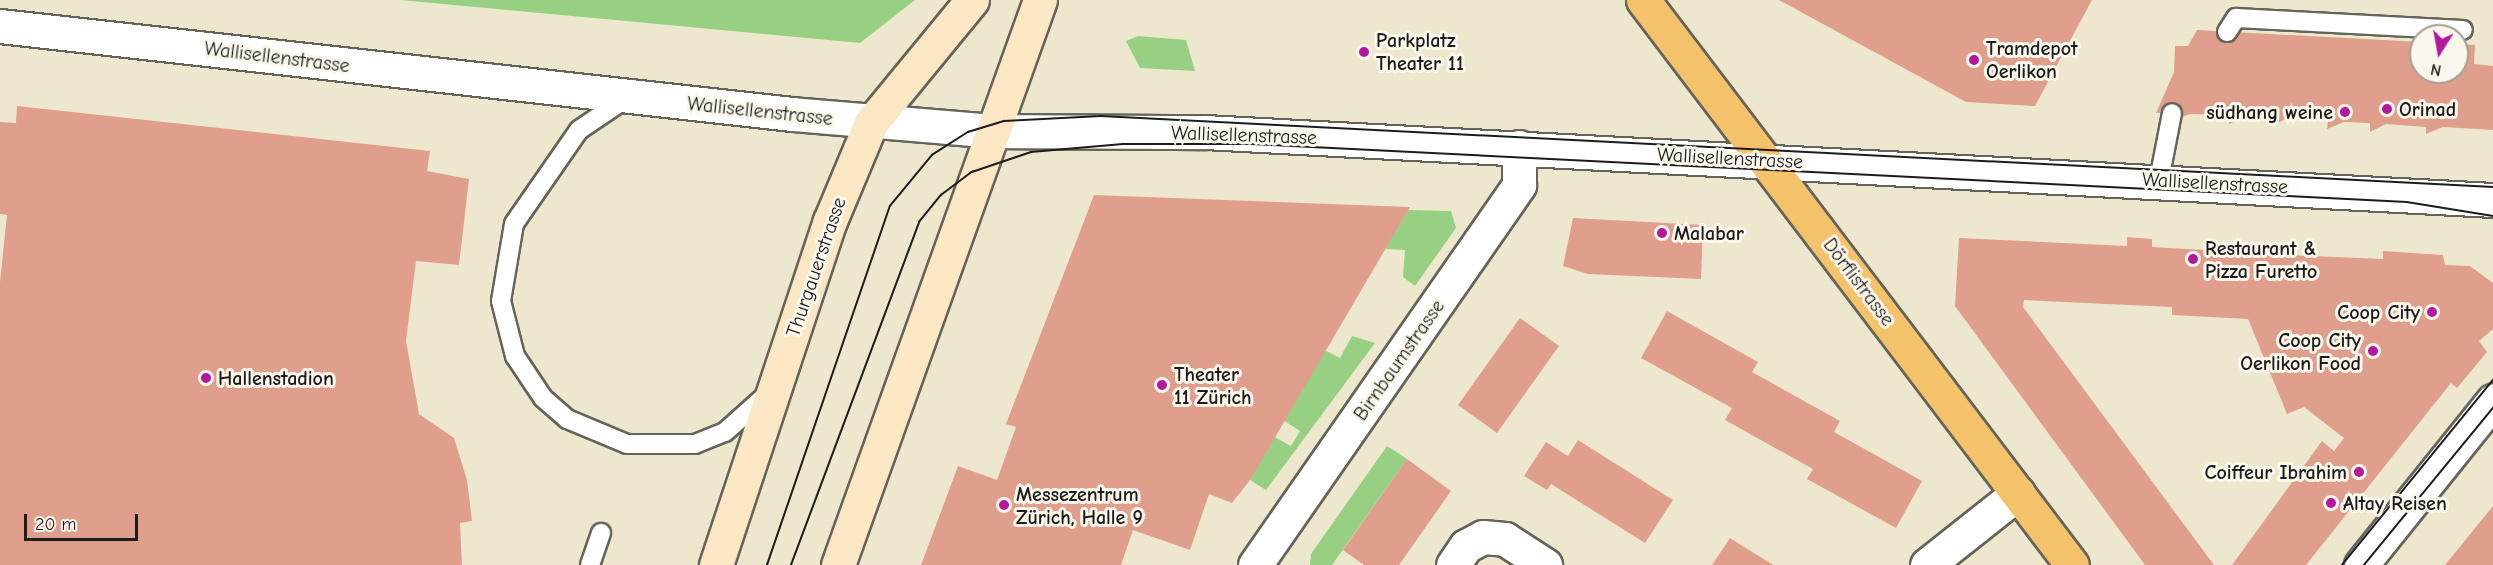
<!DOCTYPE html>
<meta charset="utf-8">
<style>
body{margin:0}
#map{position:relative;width:2493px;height:565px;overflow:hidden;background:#ede8cd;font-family:"Comic Neue",sans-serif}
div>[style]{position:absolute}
.green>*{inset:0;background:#97d083}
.building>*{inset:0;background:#e09f8c}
.roads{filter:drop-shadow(2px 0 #65635a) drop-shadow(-2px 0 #65635a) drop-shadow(0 2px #65635a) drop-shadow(0 -2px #65635a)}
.service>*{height:18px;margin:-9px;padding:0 9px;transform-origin:9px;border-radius:9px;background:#fff}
.minor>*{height:33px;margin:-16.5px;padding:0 16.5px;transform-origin:16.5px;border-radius:16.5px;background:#fff}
.tertiary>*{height:33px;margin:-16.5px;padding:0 16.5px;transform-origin:16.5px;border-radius:16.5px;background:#fff}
.secondary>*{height:33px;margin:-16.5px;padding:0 16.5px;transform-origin:16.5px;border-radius:16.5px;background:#fbe7c3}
.primary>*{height:33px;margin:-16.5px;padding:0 16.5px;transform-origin:16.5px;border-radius:16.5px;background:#f4c26a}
.tram>*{height:1.5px;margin:-0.75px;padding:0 0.75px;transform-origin:0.75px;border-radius:0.75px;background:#1c1c1c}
.dots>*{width:16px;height:16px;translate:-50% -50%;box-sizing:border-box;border:3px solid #fbf7ec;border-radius:50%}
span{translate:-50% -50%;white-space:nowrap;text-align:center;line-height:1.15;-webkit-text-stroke:6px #fbf7ec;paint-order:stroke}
.poi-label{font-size:20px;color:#1c1c1c;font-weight:700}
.left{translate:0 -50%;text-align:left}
.right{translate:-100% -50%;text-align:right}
.street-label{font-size:20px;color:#1c1c1c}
.north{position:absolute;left:2409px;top:24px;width:60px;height:60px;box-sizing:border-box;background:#fbf7ec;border:2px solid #a29f99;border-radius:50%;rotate:191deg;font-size:16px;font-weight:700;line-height:24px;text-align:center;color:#1c1c1c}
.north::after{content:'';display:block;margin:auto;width:21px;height:27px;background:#b5179e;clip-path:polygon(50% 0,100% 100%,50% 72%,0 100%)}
.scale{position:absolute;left:24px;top:514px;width:114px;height:27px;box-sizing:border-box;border:3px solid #1c1c1c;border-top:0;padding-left:8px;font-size:18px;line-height:21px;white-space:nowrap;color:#1c1c1c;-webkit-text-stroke:4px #fbf7ec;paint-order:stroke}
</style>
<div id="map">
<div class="green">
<i style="clip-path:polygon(400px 0,915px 0,860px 43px)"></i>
<i style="clip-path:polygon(1138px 36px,1186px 40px,1195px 71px,1140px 68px,1126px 41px)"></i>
<i style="clip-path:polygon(1408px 210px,1451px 211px,1456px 228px,1415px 286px,1403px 277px,1405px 250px,1385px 249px)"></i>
<i style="clip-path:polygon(1352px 336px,1375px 343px,1266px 490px,1250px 480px,1273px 436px,1291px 446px,1300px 431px,1283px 420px,1324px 350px,1340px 358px)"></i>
<i style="clip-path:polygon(1387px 446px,1407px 459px,1332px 565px,1310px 565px,1311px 554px)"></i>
</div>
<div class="building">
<i style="clip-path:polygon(1779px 0,2092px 0,2035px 106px,1966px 102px)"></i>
<i style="clip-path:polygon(2197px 30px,2421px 42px,2421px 72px,2457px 72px,2457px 44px,2475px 45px,2474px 64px,2493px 66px,2493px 130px,2443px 127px,2426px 134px,2426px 127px,2386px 124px,2370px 132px,2370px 123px,2344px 122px,2327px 129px,2328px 121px,2288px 118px,2271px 126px,2272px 118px,2246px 117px,2229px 124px,2229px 115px,2190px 114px,2172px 121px,2172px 113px,2156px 113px,2174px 72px,2175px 46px,2188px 46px)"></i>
<i style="clip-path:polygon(17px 106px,430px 151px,427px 171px,469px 179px,459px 265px,416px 261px,406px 341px,419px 414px,454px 438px,467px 480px,472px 521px,460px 523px,462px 565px,0 565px,0 282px,7px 215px,0 214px,0 122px,16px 123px)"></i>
<i style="clip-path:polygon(1094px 195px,1410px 207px,1250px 480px,1232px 503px,1209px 494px,1190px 550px,1133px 530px,1121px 565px,921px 565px,958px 466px,997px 480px,1016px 427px,1006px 424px)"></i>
<i style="clip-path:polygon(1573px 218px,1703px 225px,1701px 279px,1588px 274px,1563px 266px)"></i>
<i style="clip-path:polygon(2127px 237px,2152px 239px,2152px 247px,2222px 251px,2223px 243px,2266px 245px,2265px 253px,2285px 255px,2383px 259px,2383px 251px,2443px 255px,2445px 265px,2470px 266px,2493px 283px,2493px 329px,2479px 341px,2487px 352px,2457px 388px,2451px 383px,2306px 565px,2232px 565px,2322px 441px,2334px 451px,2344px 438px,2304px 407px,2287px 414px,2248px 319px,2172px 315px,2172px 307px,2024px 300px,2023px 307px,2214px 565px,2145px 565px,1955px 306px,1959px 238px,2127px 246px)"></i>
<i style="clip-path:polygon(1667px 311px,1758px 362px,1752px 372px,1840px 421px,1834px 432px,1922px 481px,1896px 528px,1807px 479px,1813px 469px,1725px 420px,1732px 408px,1641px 358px)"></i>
<i style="clip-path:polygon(1520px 318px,1559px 346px,1497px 433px,1458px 405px)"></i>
<i style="clip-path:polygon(1578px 440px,1673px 500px,1645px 543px,1551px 484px,1547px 490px,1524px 476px,1546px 442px,1568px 456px)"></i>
<i style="clip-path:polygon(1407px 459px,1451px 491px,1399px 565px,1364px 565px,1343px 550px)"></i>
<i style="clip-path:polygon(2493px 506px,2493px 565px,2445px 565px)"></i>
<i style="clip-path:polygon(1730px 538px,1773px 565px,1712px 565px)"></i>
</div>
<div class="roads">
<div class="service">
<i style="left:2227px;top:32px;width:17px;rotate:-57deg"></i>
<i style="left:2236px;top:18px;width:227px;rotate:3deg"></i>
<i style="left:625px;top:99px;width:55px;rotate:146deg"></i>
<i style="left:579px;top:130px;width:114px;rotate:124.7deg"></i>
<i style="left:514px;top:224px;width:78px;rotate:99.6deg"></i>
<i style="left:501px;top:301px;width:57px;rotate:75.7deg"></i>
<i style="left:515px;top:356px;width:50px;rotate:56.3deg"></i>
<i style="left:543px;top:398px;width:32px;rotate:41deg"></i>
<i style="left:567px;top:419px;width:65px;rotate:22.6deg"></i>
<i style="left:627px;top:444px;width:68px"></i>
<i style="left:695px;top:444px;width:32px;rotate:-22deg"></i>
<i style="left:725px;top:432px;width:51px;rotate:-41.8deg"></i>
<i style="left:2159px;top:180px;width:68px;rotate:-79deg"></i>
<i style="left:590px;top:565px;width:34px;rotate:-71deg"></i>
</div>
<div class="minor">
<i style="left:994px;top:131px;width:210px;rotate:0.3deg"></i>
<i style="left:1204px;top:132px;width:1291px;rotate:3.02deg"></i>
<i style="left:1255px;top:565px;width:463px;rotate:-55.2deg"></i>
<i style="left:1519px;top:185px;width:38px;rotate:-90deg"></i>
<i style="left:1453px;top:565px;width:23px;rotate:-56deg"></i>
<i style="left:1466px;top:546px;width:19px;rotate:-28deg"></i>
<i style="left:1483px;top:537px;width:22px;rotate:5deg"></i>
<i style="left:1505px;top:539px;width:48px;rotate:33deg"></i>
<i style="left:1927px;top:565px;width:116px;rotate:-38.4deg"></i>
<i style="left:2361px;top:565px;width:211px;rotate:-51.2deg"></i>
</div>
<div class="tertiary">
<i style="left:0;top:26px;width:797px;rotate:6.34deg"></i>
<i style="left:792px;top:114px;width:203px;rotate:4.8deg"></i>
</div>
<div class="secondary">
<i style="left:716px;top:565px;width:362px;rotate:-71.7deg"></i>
<i style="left:830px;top:221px;width:106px;rotate:-67.3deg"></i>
<i style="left:871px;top:123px;width:159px;rotate:-50.6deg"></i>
<i style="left:838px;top:565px;width:600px;rotate:-70.33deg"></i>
</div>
<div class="primary">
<i style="left:1643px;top:0;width:709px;rotate:52.79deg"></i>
</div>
</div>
<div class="tram">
<i style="left:767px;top:565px;width:379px;rotate:-71.1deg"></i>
<i style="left:890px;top:206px;width:66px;rotate:-50.5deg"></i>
<i style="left:932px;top:155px;width:43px;rotate:-32.6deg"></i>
<i style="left:968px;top:132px;width:38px;rotate:-17deg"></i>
<i style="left:1004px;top:121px;width:97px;rotate:-3deg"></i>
<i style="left:1101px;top:116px;width:1394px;rotate:2.92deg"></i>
<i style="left:791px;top:565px;width:366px;rotate:-69.5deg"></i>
<i style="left:919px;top:222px;width:35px;rotate:-51deg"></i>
<i style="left:941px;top:195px;width:39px;rotate:-37deg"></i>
<i style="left:972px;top:172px;width:62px;rotate:-18.7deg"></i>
<i style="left:1031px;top:152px;width:92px;rotate:-5deg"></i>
<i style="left:1123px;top:144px;width:129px"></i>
<i style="left:1252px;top:144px;width:1156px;rotate:2.87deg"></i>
<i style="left:2407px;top:202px;width:87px;rotate:9.2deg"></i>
<i style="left:2342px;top:565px;width:239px;rotate:-50.8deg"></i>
<i style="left:2364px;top:565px;width:203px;rotate:-50.6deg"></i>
</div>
<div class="dots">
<i style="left:1364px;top:52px;background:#b5179e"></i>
<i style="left:1974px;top:60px;background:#b5179e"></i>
<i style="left:2387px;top:109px;background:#b5179e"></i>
<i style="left:2345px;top:112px;background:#b5179e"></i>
<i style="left:1662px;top:233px;background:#b5179e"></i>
<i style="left:2193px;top:259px;background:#b5179e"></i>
<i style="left:2432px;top:312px;background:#b5179e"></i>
<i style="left:2373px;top:351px;background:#b5179e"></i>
<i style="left:206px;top:378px;background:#b5179e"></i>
<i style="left:1162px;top:385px;background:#b5179e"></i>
<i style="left:2359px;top:472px;background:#b5179e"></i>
<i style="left:2331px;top:503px;background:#b5179e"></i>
<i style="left:1004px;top:505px;background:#b5179e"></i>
</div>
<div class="poi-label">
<span class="left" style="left:1376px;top:52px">Parkplatz<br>Theater 11</span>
<span class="left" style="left:1986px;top:60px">Tramdepot<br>Oerlikon</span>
<span class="left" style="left:2399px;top:109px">Orinad</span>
<span class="right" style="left:2333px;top:112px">südhang weine</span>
<span class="left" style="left:1674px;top:233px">Malabar</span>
<span class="left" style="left:2205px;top:260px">Restaurant &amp;<br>Pizza Furetto</span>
<span class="right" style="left:2420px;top:312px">Coop City</span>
<span class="right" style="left:2361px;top:352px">Coop City<br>Oerlikon Food</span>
<span class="left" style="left:1174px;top:386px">Theater<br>11 Zürich</span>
<span class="left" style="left:218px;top:378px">Hallenstadion</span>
<span class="right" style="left:2347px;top:472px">Coiffeur Ibrahim</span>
<span class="left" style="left:1016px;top:506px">Messezentrum<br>Zürich, Halle 9</span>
<span class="left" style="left:2343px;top:503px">Altay Reisen</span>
</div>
<div class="street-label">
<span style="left:277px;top:57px;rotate:7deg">Wallisellenstrasse</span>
<span style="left:760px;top:111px;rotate:6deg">Wallisellenstrasse</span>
<span style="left:1244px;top:135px;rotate:2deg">Wallisellenstrasse</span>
<span style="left:1730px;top:158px;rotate:3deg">Wallisellenstrasse</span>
<span style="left:2215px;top:183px;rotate:3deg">Wallisellenstrasse</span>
<span style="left:816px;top:267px;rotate:-71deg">Thurgauerstrasse</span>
<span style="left:1859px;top:282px;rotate:53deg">Dörflistrasse</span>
<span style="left:1399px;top:360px;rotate:-55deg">Birnbaumstrasse</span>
</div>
<div class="north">N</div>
<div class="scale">20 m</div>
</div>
